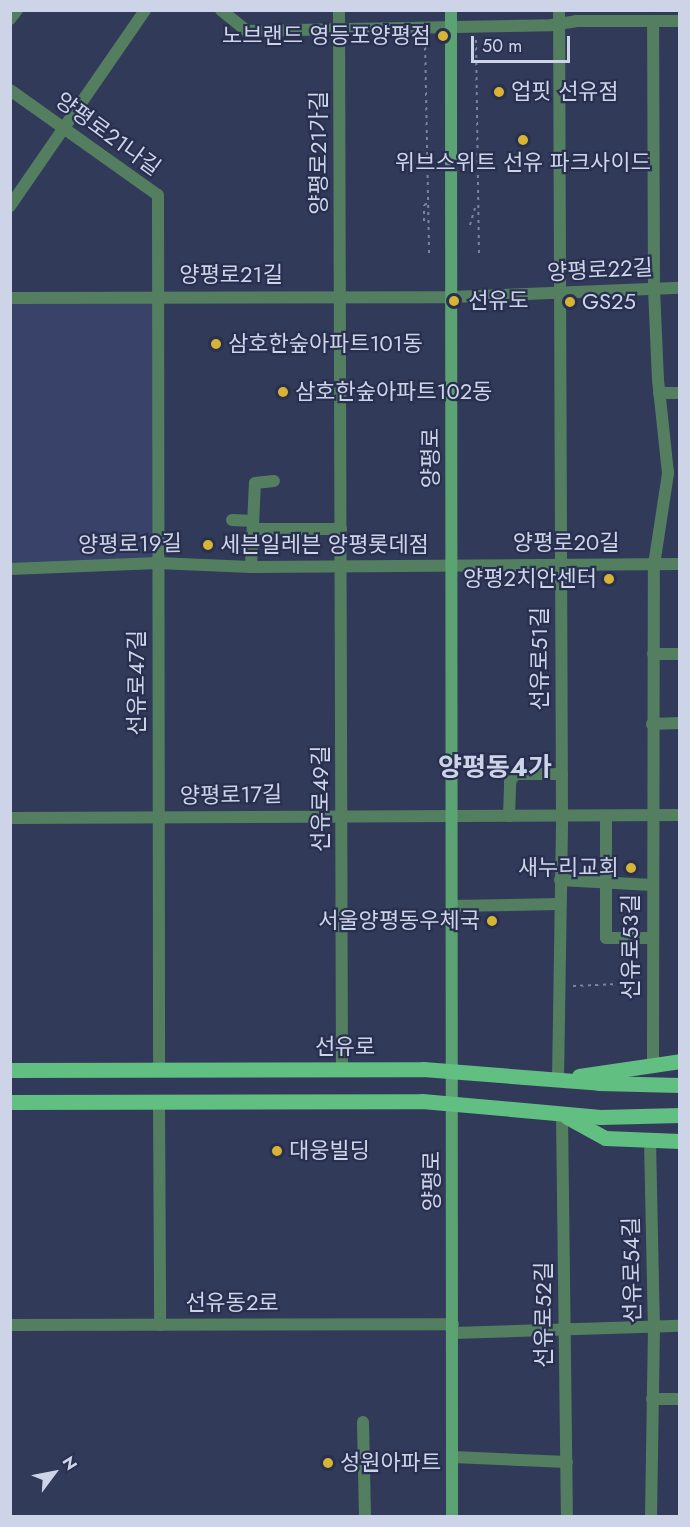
<!DOCTYPE html>
<meta charset="utf-8">
<style>
body{margin:0}
#map{position:relative;width:690px;height:1527px;overflow:hidden;background:#323a5a;font-family:Jost,"Noto Sans KR",sans-serif}
div>[style]{position:absolute}
.built>*{inset:0;background:#394268}
.path>*{height:2px;margin-top:-1px;transform-origin:0;background:repeating-linear-gradient(90deg,#7c839d 0 3px,transparent 0 7.5px)}
.minor>*{height:12px;margin:-6px;padding:0 6px;transform-origin:6px;border-radius:6px;background:#537f60}
.tertiary>*{height:12px;margin:-6px;padding:0 6px;transform-origin:6px;border-radius:6px;background:#537f60}
.secondary>*{height:12px;margin:-6px;padding:0 6px;transform-origin:6px;border-radius:6px;background:#5ca373}
.primary>*{height:15px;margin:-7.5px;padding:0 7.5px;transform-origin:7.5px;border-radius:7.5px;background:#62bf82}
.dots>*{width:16px;height:16px;translate:-50% -50%;box-sizing:border-box;border:3px solid #282f4f;border-radius:50%}
span{translate:-50% -50%;white-space:nowrap;text-align:center;line-height:1.15;-webkit-text-stroke:4.5px #282f4f;paint-order:stroke}
.poi-label{font-size:22px;color:#ced4e8}
.right{translate:-100% -50%;text-align:right}
.left{translate:0 -50%;text-align:left}
.street-label{font-size:22px;color:#ced4e8}
.quarter-label{font-size:26px;color:#ced4e8;font-weight:700}
.frame{position:absolute;inset:0;border:12px solid #ced4e8;pointer-events:none}
.north{position:absolute;left:24px;top:1443px;width:60px;height:60px;-webkit-text-stroke:4px #282f4f;paint-order:stroke;rotate:58deg;font-size:16px;font-weight:700;line-height:24px;text-align:center;color:#ced4e8}
.north::after{content:'';display:block;margin:auto;width:21px;height:27px;background:#ced4e8;clip-path:polygon(50% 0,100% 100%,50% 72%,0 100%)}
.scale{position:absolute;left:471px;top:36px;width:99px;height:27px;box-sizing:border-box;border:3px solid #ced4e8;border-top:0;padding-left:8px;font-size:18px;line-height:21px;white-space:nowrap;color:#ced4e8;-webkit-text-stroke:4px #282f4f;paint-order:stroke}
</style>
<div id="map">
<div class="built">
<i style="clip-path:polygon(158px 296px,158px 563px,11px 564px,10px 298px)"></i>
</div>
<div class="path">
<i style="left:425px;top:40px;width:213px;rotate:88.9deg"></i>
<i style="left:476px;top:40px;width:213px;rotate:89.2deg"></i>
<i style="left:424px;top:221px;width:16px;rotate:-90deg"></i>
<i style="left:424px;top:205px;width:5px;rotate:-22deg"></i>
<i style="left:470px;top:225px;width:18px;rotate:-74deg"></i>
<i style="left:573px;top:986px;width:69px;rotate:-2.5deg"></i>
</div>
<div class="minor">
<i style="left:221px;top:10px;width:33px;rotate:39deg"></i>
<i style="left:247px;top:31px;width:305px;rotate:-1.1deg"></i>
<i style="left:552px;top:25px;width:24px;rotate:-9deg"></i>
<i style="left:576px;top:21px;width:104px"></i>
<i style="left:339px;top:10px;width:1059px;rotate:89.84deg"></i>
<i style="left:10px;top:19px;width:11px;rotate:-52deg"></i>
<i style="left:10px;top:90px;width:181px;rotate:35.4deg"></i>
<i style="left:158px;top:195px;width:875px;rotate:89.93deg"></i>
<i style="left:10px;top:206px;width:238px;rotate:-55.4deg"></i>
<i style="left:659px;top:393px;width:21px"></i>
<i style="left:232px;top:520px;width:21px;rotate:3deg"></i>
<i style="left:253px;top:529px;width:88px"></i>
<i style="left:251px;top:567px;width:84px;rotate:-87.3deg"></i>
<i style="left:255px;top:483px;width:19px;rotate:-6deg"></i>
<i style="left:10px;top:569px;width:148px;rotate:-2.3deg"></i>
<i style="left:158px;top:563px;width:93px;rotate:2.5deg"></i>
<i style="left:251px;top:567px;width:429px;rotate:-0.4deg"></i>
<i style="left:653px;top:654px;width:27px"></i>
<i style="left:652px;top:724px;width:28px;rotate:-2deg"></i>
<i style="left:509px;top:816px;width:34px;rotate:-88deg"></i>
<i style="left:510px;top:782px;width:9px;rotate:-58deg"></i>
<i style="left:515px;top:774px;width:47px"></i>
<i style="left:606px;top:817px;width:121px;rotate:90deg"></i>
<i style="left:606px;top:938px;width:46px"></i>
<i style="left:10px;top:818px;width:670px;rotate:-0.26deg"></i>
<i style="left:560px;top:880px;width:92px;rotate:3.1deg"></i>
<i style="left:452px;top:906px;width:108px;rotate:-1.1deg"></i>
<i style="left:653px;top:1063px;width:498px;rotate:-89.9deg"></i>
<i style="left:654px;top:565px;width:93px;rotate:-81.3deg"></i>
<i style="left:668px;top:473px;width:94px;rotate:-96.1deg"></i>
<i style="left:658px;top:380px;width:92px;rotate:-92.5deg"></i>
<i style="left:654px;top:288px;width:267px;rotate:-90.2deg"></i>
<i style="left:558px;top:1080px;width:263px;rotate:-89.1deg"></i>
<i style="left:562px;top:817px;width:807px;rotate:-90.21deg"></i>
<i style="left:159px;top:1102px;width:223px;rotate:89.7deg"></i>
<i style="left:562px;top:1114px;width:402px;rotate:89.3deg"></i>
<i style="left:650px;top:1140px;width:187px;rotate:88.8deg"></i>
<i style="left:654px;top:1327px;width:189px;rotate:90.9deg"></i>
<i style="left:453px;top:1333px;width:227px;rotate:-1.8deg"></i>
<i style="left:652px;top:1399px;width:28px"></i>
<i style="left:363px;top:1422px;width:94px;rotate:88.8deg"></i>
<i style="left:453px;top:1457px;width:114px;rotate:2.5deg"></i>
</div>
<div class="tertiary">
<i style="left:10px;top:298px;width:441px;rotate:-0.1deg"></i>
<i style="left:451px;top:297px;width:229px;rotate:-2.3deg"></i>
<i style="left:10px;top:1325px;width:443px;rotate:-0.1deg"></i>
</div>
<div class="secondary">
<i style="left:451px;top:10px;width:1506px;rotate:89.96deg"></i>
</div>
<div class="primary">
<i style="left:10px;top:1070px;width:413px;rotate:-0.1deg"></i>
<i style="left:423px;top:1069px;width:177px;rotate:4.5deg"></i>
<i style="left:599px;top:1083px;width:81px;rotate:1.4deg"></i>
<i style="left:579px;top:1076px;width:102px;rotate:-8.4deg"></i>
<i style="left:10px;top:1102px;width:412px;rotate:-0.1deg"></i>
<i style="left:422px;top:1101px;width:179px;rotate:5.1deg"></i>
<i style="left:600px;top:1117px;width:80px;rotate:-1.4deg"></i>
<i style="left:567px;top:1117px;width:43px;rotate:28.9deg"></i>
<i style="left:605px;top:1138px;width:75px;rotate:2.3deg"></i>
</div>
<div class="dots">
<i style="left:443px;top:36px;background:#d7b434"></i>
<i style="left:499px;top:92px;background:#d7b434"></i>
<i style="left:523px;top:140px;background:#d7b434"></i>
<i style="left:454px;top:301px;background:#d7b434"></i>
<i style="left:570px;top:302px;background:#d7b434"></i>
<i style="left:216px;top:344px;background:#d7b434"></i>
<i style="left:283px;top:392px;background:#d7b434"></i>
<i style="left:208px;top:545px;background:#d7b434"></i>
<i style="left:609px;top:579px;background:#d7b434"></i>
<i style="left:631px;top:868px;background:#d7b434"></i>
<i style="left:492px;top:921px;background:#d7b434"></i>
<i style="left:277px;top:1151px;background:#d7b434"></i>
<i style="left:328px;top:1463px;background:#d7b434"></i>
</div>
<div class="poi-label">
<span class="right" style="left:431px;top:36px">노브랜드 영등포양평점</span>
<span class="left" style="left:511px;top:92px">업핏 선유점</span>
<span style="left:523px;top:163px">위브스위트 선유 파크사이드</span>
<span class="left" style="left:468px;top:301px">선유도</span>
<span class="left" style="left:582px;top:302px">GS25</span>
<span class="left" style="left:228px;top:344px">삼호한숲아파트101동</span>
<span class="left" style="left:295px;top:392px">삼호한숲아파트102동</span>
<span class="left" style="left:220px;top:545px">세븐일레븐 양평롯데점</span>
<span class="right" style="left:597px;top:579px">양평2치안센터</span>
<span class="right" style="left:619px;top:868px">새누리교회</span>
<span class="right" style="left:480px;top:921px">서울양평동우체국</span>
<span class="left" style="left:289px;top:1151px">대웅빌딩</span>
<span class="left" style="left:340px;top:1463px">성원아파트</span>
</div>
<div class="street-label">
<span style="left:108px;top:134px;rotate:36deg">양평로21나길</span>
<span style="left:319px;top:153px;rotate:-90deg">양평로21가길</span>
<span style="left:600px;top:270px;rotate:-3deg">양평로22길</span>
<span style="left:231px;top:275px">양평로21길</span>
<span style="left:431px;top:458px;rotate:-90deg">양평로</span>
<span style="left:566px;top:543px">양평로20길</span>
<span style="left:130px;top:544px;rotate:-1deg">양평로19길</span>
<span style="left:540px;top:659px;rotate:-90deg">선유로51길</span>
<span style="left:137px;top:683px;rotate:-90deg">선유로47길</span>
<span style="left:231px;top:795px;rotate:-1deg">양평로17길</span>
<span style="left:321px;top:799px;rotate:-90deg">선유로49길</span>
<span style="left:631px;top:947px;rotate:-90deg">선유로53길</span>
<span style="left:345px;top:1047px">선유로</span>
<span style="left:432px;top:1181px;rotate:-90deg">양평로</span>
<span style="left:632px;top:1270px;rotate:-91deg">선유로54길</span>
<span style="left:232px;top:1303px">선유동2로</span>
<span style="left:544px;top:1315px;rotate:-90deg">선유로52길</span>
</div>
<div class="quarter-label">
<span style="left:495px;top:768px">양평동4가</span>
</div>
<div class="frame"></div>
<div class="north">N</div>
<div class="scale">50 m</div>
</div>
